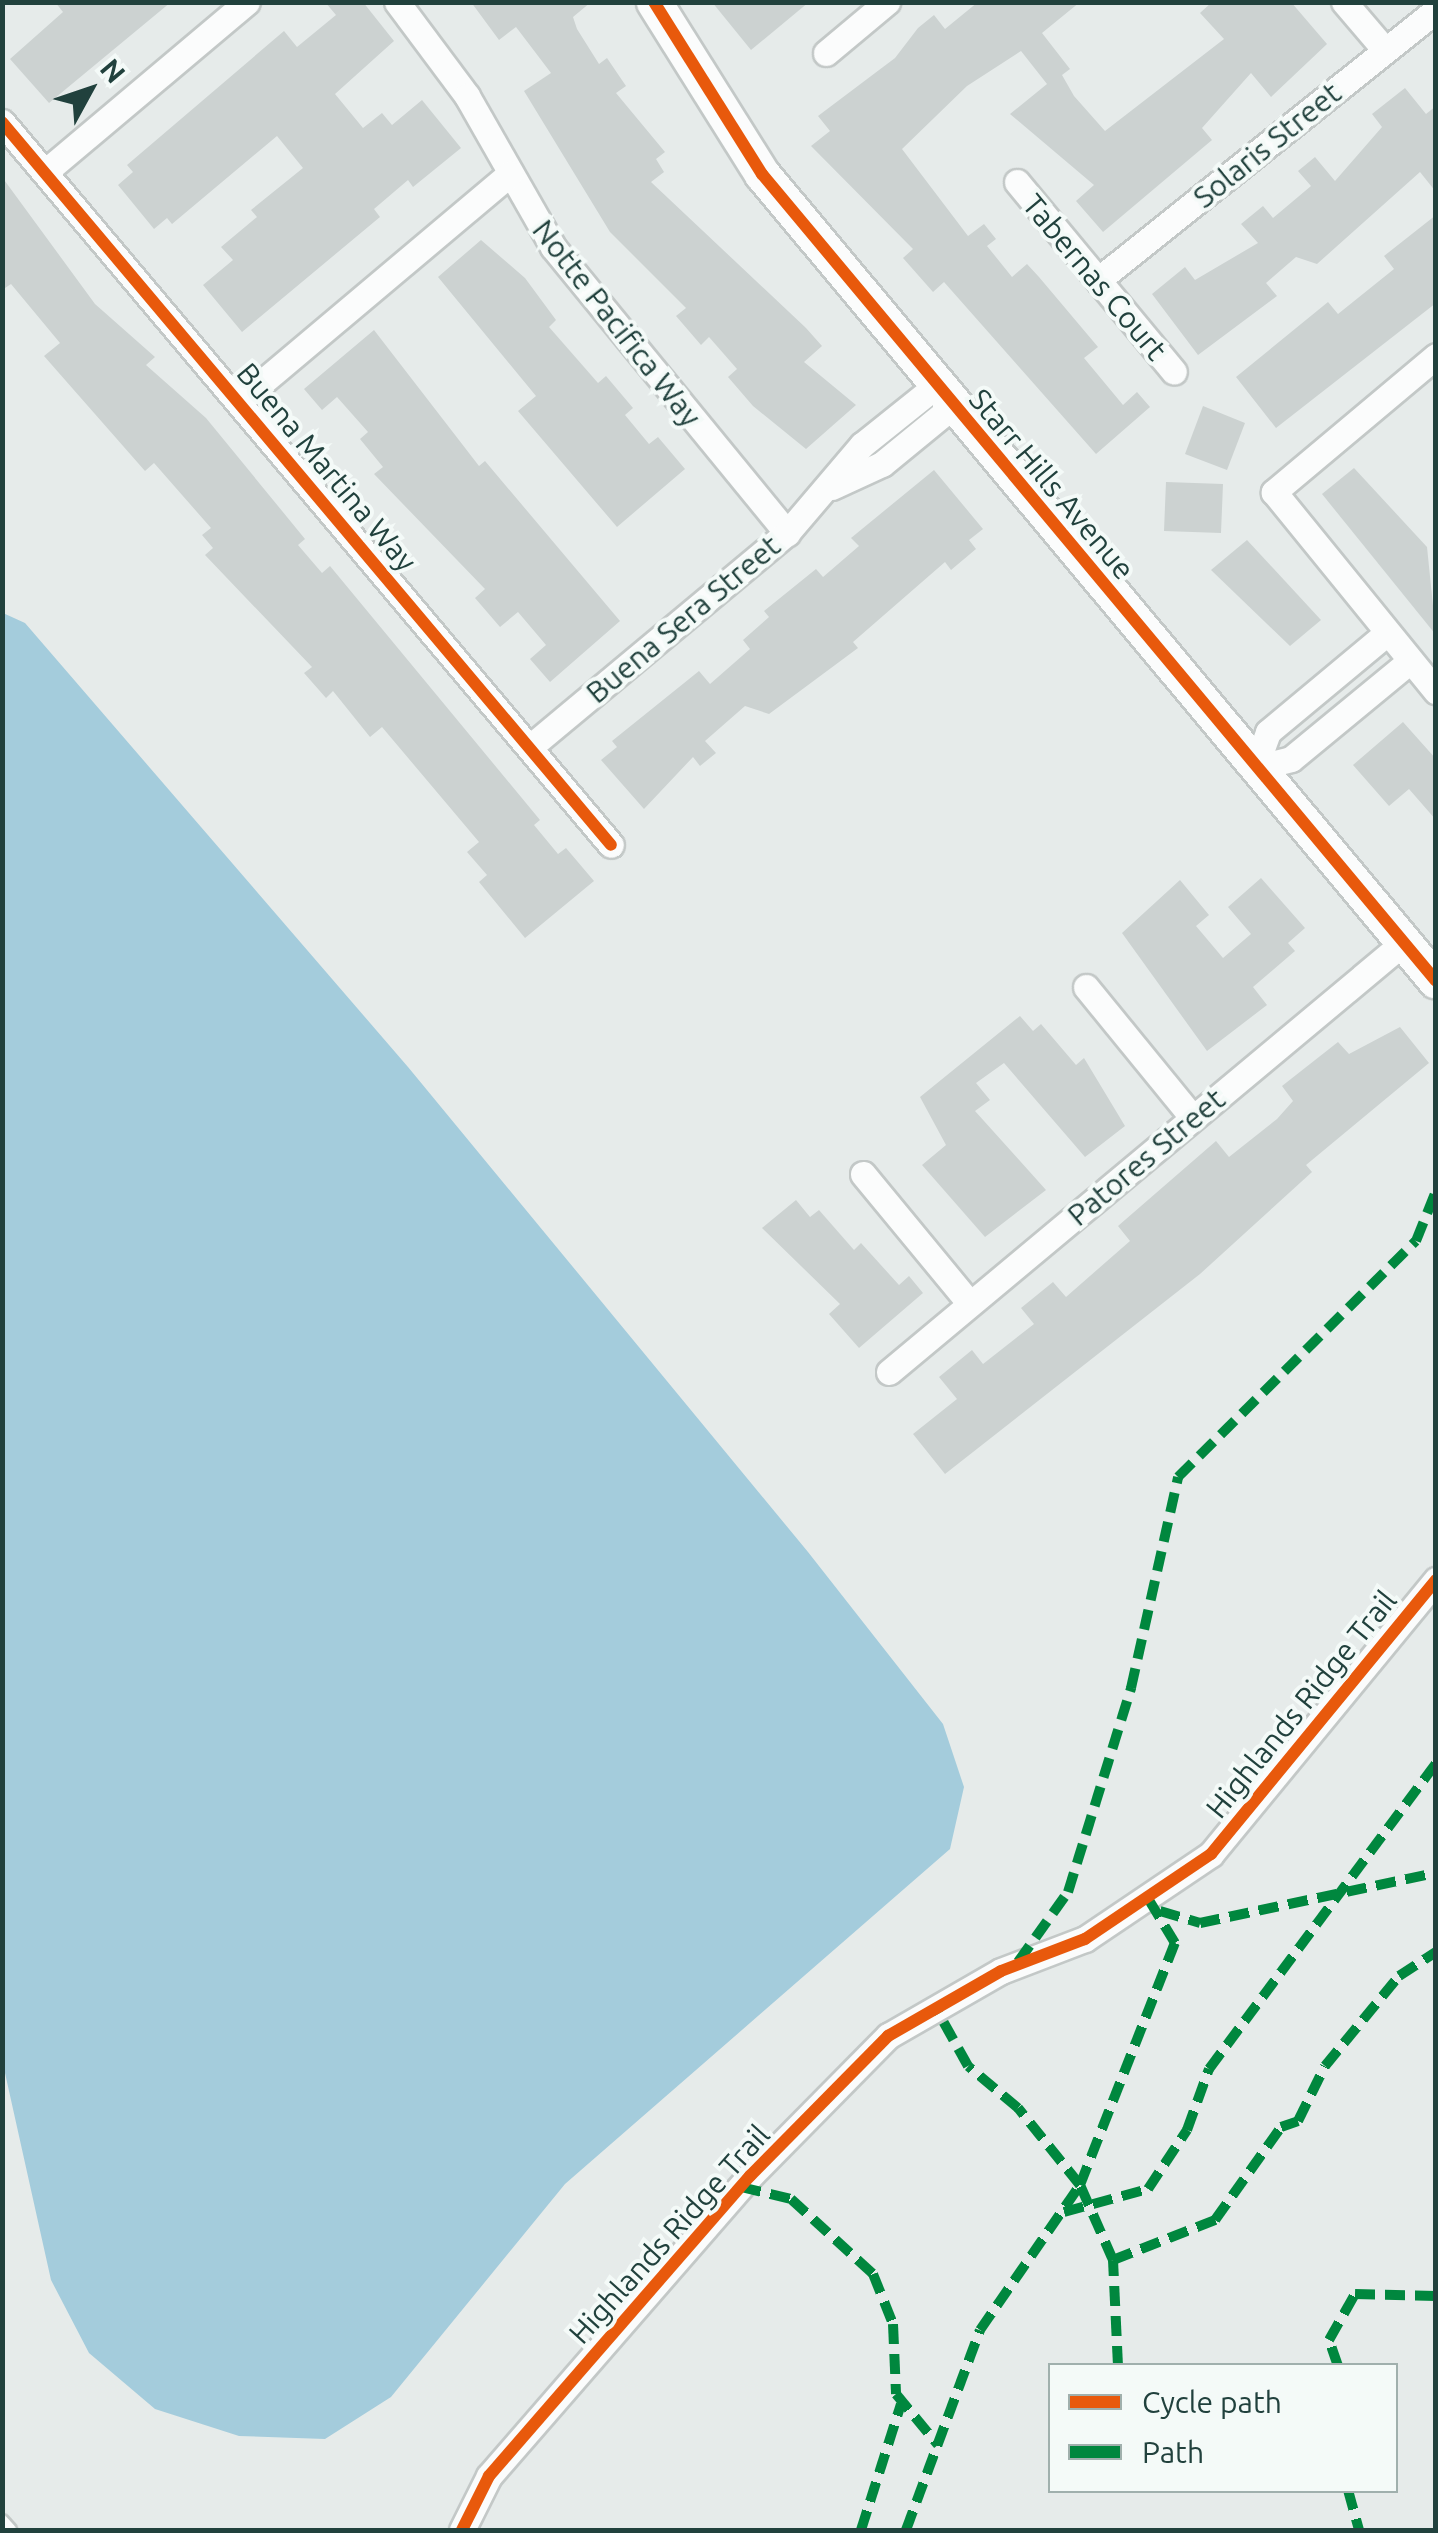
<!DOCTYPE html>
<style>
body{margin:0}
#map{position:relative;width:1438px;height:2533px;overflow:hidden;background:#e6ebea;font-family:Ubuntu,sans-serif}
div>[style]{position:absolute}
.water>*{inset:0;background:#a4ccdc}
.building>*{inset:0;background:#ccd2d1}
.roads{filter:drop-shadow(2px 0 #c3c8c7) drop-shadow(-2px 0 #c3c8c7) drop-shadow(0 2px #c3c8c7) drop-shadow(0 -2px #c3c8c7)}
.lane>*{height:12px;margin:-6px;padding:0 6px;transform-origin:6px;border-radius:6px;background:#fbfcfc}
.street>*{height:25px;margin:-12.5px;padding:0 12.5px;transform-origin:12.5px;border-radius:12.5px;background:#fbfcfc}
.secondary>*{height:35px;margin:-17.5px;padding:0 17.5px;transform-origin:17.5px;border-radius:17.5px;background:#fbfcfc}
.quiet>*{height:10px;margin-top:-5px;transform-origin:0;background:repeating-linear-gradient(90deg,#00873e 0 20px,transparent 0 30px)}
.cycleway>*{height:12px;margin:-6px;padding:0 6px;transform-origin:6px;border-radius:6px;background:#e8590c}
span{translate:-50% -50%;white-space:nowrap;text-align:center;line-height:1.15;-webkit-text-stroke:8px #f4faf8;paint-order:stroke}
.street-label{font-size:30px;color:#21413d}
.frame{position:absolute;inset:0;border:5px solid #21413d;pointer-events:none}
.legend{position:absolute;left:1048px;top:2363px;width:350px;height:130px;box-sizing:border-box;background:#f4faf8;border:2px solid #a0b0ad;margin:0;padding:12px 18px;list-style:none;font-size:30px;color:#21413d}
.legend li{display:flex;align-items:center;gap:20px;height:50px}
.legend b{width:50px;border:2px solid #a0b0ad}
.north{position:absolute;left:40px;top:40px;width:100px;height:100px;-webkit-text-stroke:8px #f4faf8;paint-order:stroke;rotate:50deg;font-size:28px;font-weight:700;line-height:40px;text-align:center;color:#21413d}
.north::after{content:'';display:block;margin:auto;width:35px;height:45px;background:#21413d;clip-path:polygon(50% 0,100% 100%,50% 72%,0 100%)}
</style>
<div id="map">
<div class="water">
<i style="clip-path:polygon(3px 613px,25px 623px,408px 1067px,808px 1552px,943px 1724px,964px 1787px,950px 1849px,565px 2184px,391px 2397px,325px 2439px,239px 2436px,155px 2409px,89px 2353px,51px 2280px,3px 2064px)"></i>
</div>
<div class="building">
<i style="clip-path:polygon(55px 2px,171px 2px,49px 103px,10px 59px,63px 12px)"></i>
<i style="clip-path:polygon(325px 2px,363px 2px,394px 41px,335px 94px,363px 128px,382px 113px,392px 125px,422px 100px,461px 148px,413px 187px,408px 180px,374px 209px,380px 217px,242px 332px,203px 285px,233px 260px,221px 247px,257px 217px,251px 210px,303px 168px,277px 136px,172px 224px,167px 218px,154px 229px,118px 185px,133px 172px,127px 165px,284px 31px,297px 47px,336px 15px)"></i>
<i style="clip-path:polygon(471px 2px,591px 2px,573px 17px,577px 29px,599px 64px,607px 58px,626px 86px,616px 93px,665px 152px,656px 159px,664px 172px,651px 182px,806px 328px,822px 346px,804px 362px,856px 405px,806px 449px,753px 406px,728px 377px,737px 369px,709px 337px,701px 345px,676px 316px,686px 308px,610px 232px,524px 91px,551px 73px,516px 27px,499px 40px)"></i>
<i style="clip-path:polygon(712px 2px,809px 2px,751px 50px)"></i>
<i style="clip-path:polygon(978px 2px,1080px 2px,1042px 33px,1070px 69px,1062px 75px,1074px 96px,1105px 131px,1224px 39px,1200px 13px,1212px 2px,1291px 2px,1327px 44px,1271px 97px,1251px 73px,1202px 128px,1212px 140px,1103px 232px,1076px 201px,1094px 185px,1010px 114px,1047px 84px,1021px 51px,967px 86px,902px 149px,968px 236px,984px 224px,996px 239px,987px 246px,1012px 277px,1027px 264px,1039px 277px,1098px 347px,1084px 358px,1123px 405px,1137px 392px,1150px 407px,1096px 454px,944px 282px,933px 292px,903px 258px,913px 249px,811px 146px,830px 131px,818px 116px,895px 58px,918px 28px,934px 15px,945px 29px)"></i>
<i style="clip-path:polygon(1405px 88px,1426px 114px,1436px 106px,1436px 192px,1420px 172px,1317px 264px,1296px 257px,1266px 283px,1277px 296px,1198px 355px,1152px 294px,1185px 267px,1195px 280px,1258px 243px,1241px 224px,1263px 206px,1273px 218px,1311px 186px,1298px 171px,1315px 157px,1335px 181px,1382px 127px,1372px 114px)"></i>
<i style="clip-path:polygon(2px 177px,95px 304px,155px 357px,146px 365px,206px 418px,305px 539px,298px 545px,322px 573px,330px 566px,540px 820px,534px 825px,558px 854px,566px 848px,594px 881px,525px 938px,479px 882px,487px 875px,467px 852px,479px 842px,382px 727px,370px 737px,333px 691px,326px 698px,304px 673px,312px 667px,205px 555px,213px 548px,202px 535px,211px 528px,154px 463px,145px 471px,44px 356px,60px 343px,11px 284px,2px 290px)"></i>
<i style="clip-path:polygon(1436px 215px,1436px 303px,1276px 428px,1236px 377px,1328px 302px,1338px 314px,1394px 269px,1384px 256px)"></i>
<i style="clip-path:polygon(481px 240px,525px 278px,556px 320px,549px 327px,598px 383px,606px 376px,633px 408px,625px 415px,649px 444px,658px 437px,685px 469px,617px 527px,518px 411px,536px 396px,438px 277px)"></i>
<i style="clip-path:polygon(374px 330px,479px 466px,485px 461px,620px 621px,550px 682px,530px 659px,546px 645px,518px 612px,500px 627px,475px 598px,485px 589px,374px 474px,383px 467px,360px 439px,368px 432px,337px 397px,322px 410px,304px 389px)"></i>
<i style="clip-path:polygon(1203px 406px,1245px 423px,1227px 470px,1185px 454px)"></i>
<i style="clip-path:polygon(1354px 468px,1427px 547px,1436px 635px,1322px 494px)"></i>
<i style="clip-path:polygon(934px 470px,983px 529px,969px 540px,976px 549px,951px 570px,945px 562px,853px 642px,858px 648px,769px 714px,745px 706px,705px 741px,716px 753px,700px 766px,693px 757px,644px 809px,601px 760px,617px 747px,612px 741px,699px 671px,710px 684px,750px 649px,743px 640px,769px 617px,764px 611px,816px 569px,823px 577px,859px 546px,851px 538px)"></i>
<i style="clip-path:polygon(1166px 482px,1223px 484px,1221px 533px,1164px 531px)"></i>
<i style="clip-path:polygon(1247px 540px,1321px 620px,1290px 646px,1211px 570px)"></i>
<i style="clip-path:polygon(1403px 722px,1436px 759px,1436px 820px,1409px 789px,1389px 806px,1353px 765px)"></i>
<i style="clip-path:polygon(1261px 878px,1305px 928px,1288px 943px,1295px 951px,1253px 987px,1267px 1005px,1207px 1051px,1122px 933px,1180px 880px,1209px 915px,1196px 926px,1223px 958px,1251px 934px,1228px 907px)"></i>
<i style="clip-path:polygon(1020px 1016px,1033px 1031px,1041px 1024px,1076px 1065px,1084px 1058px,1125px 1126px,1085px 1157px,1004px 1063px,976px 1083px,990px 1100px,975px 1111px,1046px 1190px,985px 1237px,922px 1165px,946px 1145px,920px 1097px)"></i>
<i style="clip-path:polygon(1400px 1027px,1429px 1063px,1306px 1165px,1312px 1172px,1200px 1274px,945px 1474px,913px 1434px,957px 1399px,939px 1377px,972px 1350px,983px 1364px,1034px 1324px,1021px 1308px,1053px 1282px,1066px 1297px,1130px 1241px,1118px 1226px,1216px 1141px,1229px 1157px,1277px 1119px,1293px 1101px,1282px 1086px,1338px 1042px,1349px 1054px)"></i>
<i style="clip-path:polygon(796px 1200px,810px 1217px,819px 1210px,854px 1250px,861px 1243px,899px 1285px,909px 1276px,923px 1293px,859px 1348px,829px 1314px,840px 1304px,762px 1228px)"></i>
</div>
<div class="roads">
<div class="lane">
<i style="left:2px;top:2521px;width:12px;rotate:48deg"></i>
</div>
<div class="street">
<i style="left:397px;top:2px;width:117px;rotate:53.3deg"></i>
<i style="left:467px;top:96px;width:174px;rotate:60.3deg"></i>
<i style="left:553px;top:247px;width:370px;rotate:50.7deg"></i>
<i style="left:1344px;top:2px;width:63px;rotate:49.5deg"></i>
<i style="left:826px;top:53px;width:80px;rotate:-39.9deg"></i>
<i style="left:2px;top:122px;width:945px;rotate:49.89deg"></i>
<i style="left:45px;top:172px;width:264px;rotate:-40.1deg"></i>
<i style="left:1017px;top:182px;width:246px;rotate:50.4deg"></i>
<i style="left:1098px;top:280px;width:433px;rotate:-38.6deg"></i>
<i style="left:1436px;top:356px;width:212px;rotate:140deg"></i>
<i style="left:1274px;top:492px;width:257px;rotate:50.9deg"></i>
<i style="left:240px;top:401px;width:353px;rotate:-40.1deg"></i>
<i style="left:832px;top:487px;width:55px;rotate:-24.7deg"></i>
<i style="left:882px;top:464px;width:93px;rotate:-39.3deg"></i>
<i style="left:530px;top:747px;width:334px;rotate:-39.8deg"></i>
<i style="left:787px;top:533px;width:116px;rotate:-49.6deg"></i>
<i style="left:862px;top:445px;width:96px;rotate:-38.7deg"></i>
<i style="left:1255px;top:768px;width:38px;rotate:-70deg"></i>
<i style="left:1268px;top:732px;width:155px;rotate:-39.8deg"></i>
<i style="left:1255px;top:768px;width:37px;rotate:-14deg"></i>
<i style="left:1291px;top:759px;width:154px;rotate:-39.5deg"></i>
<i style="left:1086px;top:987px;width:169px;rotate:50.8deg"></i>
<i style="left:863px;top:1174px;width:168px;rotate:50.5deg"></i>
<i style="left:889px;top:1372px;width:670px;rotate:-39.85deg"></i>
<i style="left:462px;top:2530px;width:60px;rotate:-63.4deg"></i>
<i style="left:489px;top:2476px;width:398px;rotate:-49deg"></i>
<i style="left:750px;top:2176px;width:197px;rotate:-45.4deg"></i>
<i style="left:888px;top:2036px;width:130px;rotate:-29.9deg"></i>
<i style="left:1001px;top:1971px;width:90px;rotate:-20.9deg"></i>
<i style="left:1085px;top:1939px;width:152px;rotate:-34deg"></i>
<i style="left:1211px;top:1854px;width:355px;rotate:-50.6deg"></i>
</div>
<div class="secondary">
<i style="left:654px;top:2px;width:203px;rotate:57.9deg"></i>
<i style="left:762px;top:174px;width:1051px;rotate:50.13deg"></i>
</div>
</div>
<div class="quiet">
<i style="left:1160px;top:1911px;width:42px;rotate:16.7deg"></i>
<i style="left:1200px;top:1923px;width:241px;rotate:-12deg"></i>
<i style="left:1018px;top:1962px;width:86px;rotate:-54.5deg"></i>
<i style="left:1068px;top:1892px;width:214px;rotate:-72.8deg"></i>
<i style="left:1131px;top:1688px;width:216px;rotate:-77.4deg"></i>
<i style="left:1178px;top:1477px;width:335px;rotate:-44.8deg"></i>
<i style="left:1416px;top:1241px;width:54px;rotate:-68.2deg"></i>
<i style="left:741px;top:2187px;width:51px;rotate:13.5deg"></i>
<i style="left:791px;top:2199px;width:111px;rotate:42.4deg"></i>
<i style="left:873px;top:2274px;width:54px;rotate:68.2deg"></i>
<i style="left:893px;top:2324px;width:70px;rotate:87.5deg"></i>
<i style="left:896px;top:2394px;width:66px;rotate:50.5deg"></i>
<i style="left:1064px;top:2212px;width:87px;rotate:-15.3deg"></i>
<i style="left:1148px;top:2189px;width:71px;rotate:-56.5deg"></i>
<i style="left:1187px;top:2130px;width:65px;rotate:-70.2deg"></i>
<i style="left:1209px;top:2069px;width:381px;rotate:-53.4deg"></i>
<i style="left:1113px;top:2260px;width:110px;rotate:-21.4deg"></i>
<i style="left:1215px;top:2220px;width:114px;rotate:-54.6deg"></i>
<i style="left:1281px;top:2127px;width:18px;rotate:-19deg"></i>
<i style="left:1298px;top:2121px;width:61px;rotate:-63.9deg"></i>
<i style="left:1325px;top:2066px;width:117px;rotate:-50.6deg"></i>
<i style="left:1399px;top:1976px;width:44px;rotate:-33deg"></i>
<i style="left:1118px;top:2366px;width:106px;rotate:-92.7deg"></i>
<i style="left:1113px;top:2260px;width:82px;rotate:-113.7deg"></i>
<i style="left:1080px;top:2185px;width:260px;rotate:-68.6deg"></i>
<i style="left:1175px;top:1943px;width:50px;rotate:-121.2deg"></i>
<i style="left:1338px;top:2366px;width:28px;rotate:-109deg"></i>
<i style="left:1329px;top:2340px;width:53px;rotate:-60.5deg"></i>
<i style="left:1355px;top:2294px;width:81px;rotate:1.4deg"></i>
<i style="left:1348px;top:2490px;width:41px;rotate:74.6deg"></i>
<i style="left:861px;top:2530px;width:132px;rotate:-72.4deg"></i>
<i style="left:906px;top:2530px;width:213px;rotate:-69.7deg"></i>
<i style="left:980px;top:2330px;width:176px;rotate:-55.4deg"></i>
<i style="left:1080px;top:2185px;width:99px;rotate:-128.8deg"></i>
<i style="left:1018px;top:2108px;width:65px;rotate:-140deg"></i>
<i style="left:968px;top:2066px;width:70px;rotate:-119.1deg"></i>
</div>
<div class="cycleway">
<i style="left:654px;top:2px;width:203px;rotate:57.9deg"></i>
<i style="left:762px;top:174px;width:1051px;rotate:50.13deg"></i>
<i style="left:2px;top:122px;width:945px;rotate:49.89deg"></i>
<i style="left:462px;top:2530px;width:60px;rotate:-63.4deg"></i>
<i style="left:489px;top:2476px;width:398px;rotate:-49deg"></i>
<i style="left:750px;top:2176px;width:197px;rotate:-45.4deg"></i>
<i style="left:888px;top:2036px;width:130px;rotate:-29.9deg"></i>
<i style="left:1001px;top:1971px;width:90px;rotate:-20.9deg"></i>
<i style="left:1085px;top:1939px;width:152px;rotate:-34deg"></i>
<i style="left:1211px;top:1854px;width:355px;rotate:-50.6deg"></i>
</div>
<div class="street-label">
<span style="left:1267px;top:145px;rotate:-39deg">Solaris Street</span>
<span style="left:1095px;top:277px;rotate:50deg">Tabernas Court</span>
<span style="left:617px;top:323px;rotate:52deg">Notte Pacifica Way</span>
<span style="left:327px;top:467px;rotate:50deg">Buena Martina Way</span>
<span style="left:1052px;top:484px;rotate:50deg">Starr Hills Avenue</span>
<span style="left:683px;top:619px;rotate:-40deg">Buena Sera Street</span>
<span style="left:1146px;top:1157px;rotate:-40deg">Patores Street</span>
<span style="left:1301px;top:1704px;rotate:-51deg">Highlands Ridge Trail</span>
<span style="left:669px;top:2234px;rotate:-48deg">Highlands Ridge Trail</span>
</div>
<div class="frame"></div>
<ul class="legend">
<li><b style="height:12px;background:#e8590c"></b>Cycle path</li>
<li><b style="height:12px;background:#00873e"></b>Path</li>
</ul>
<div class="north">N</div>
</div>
